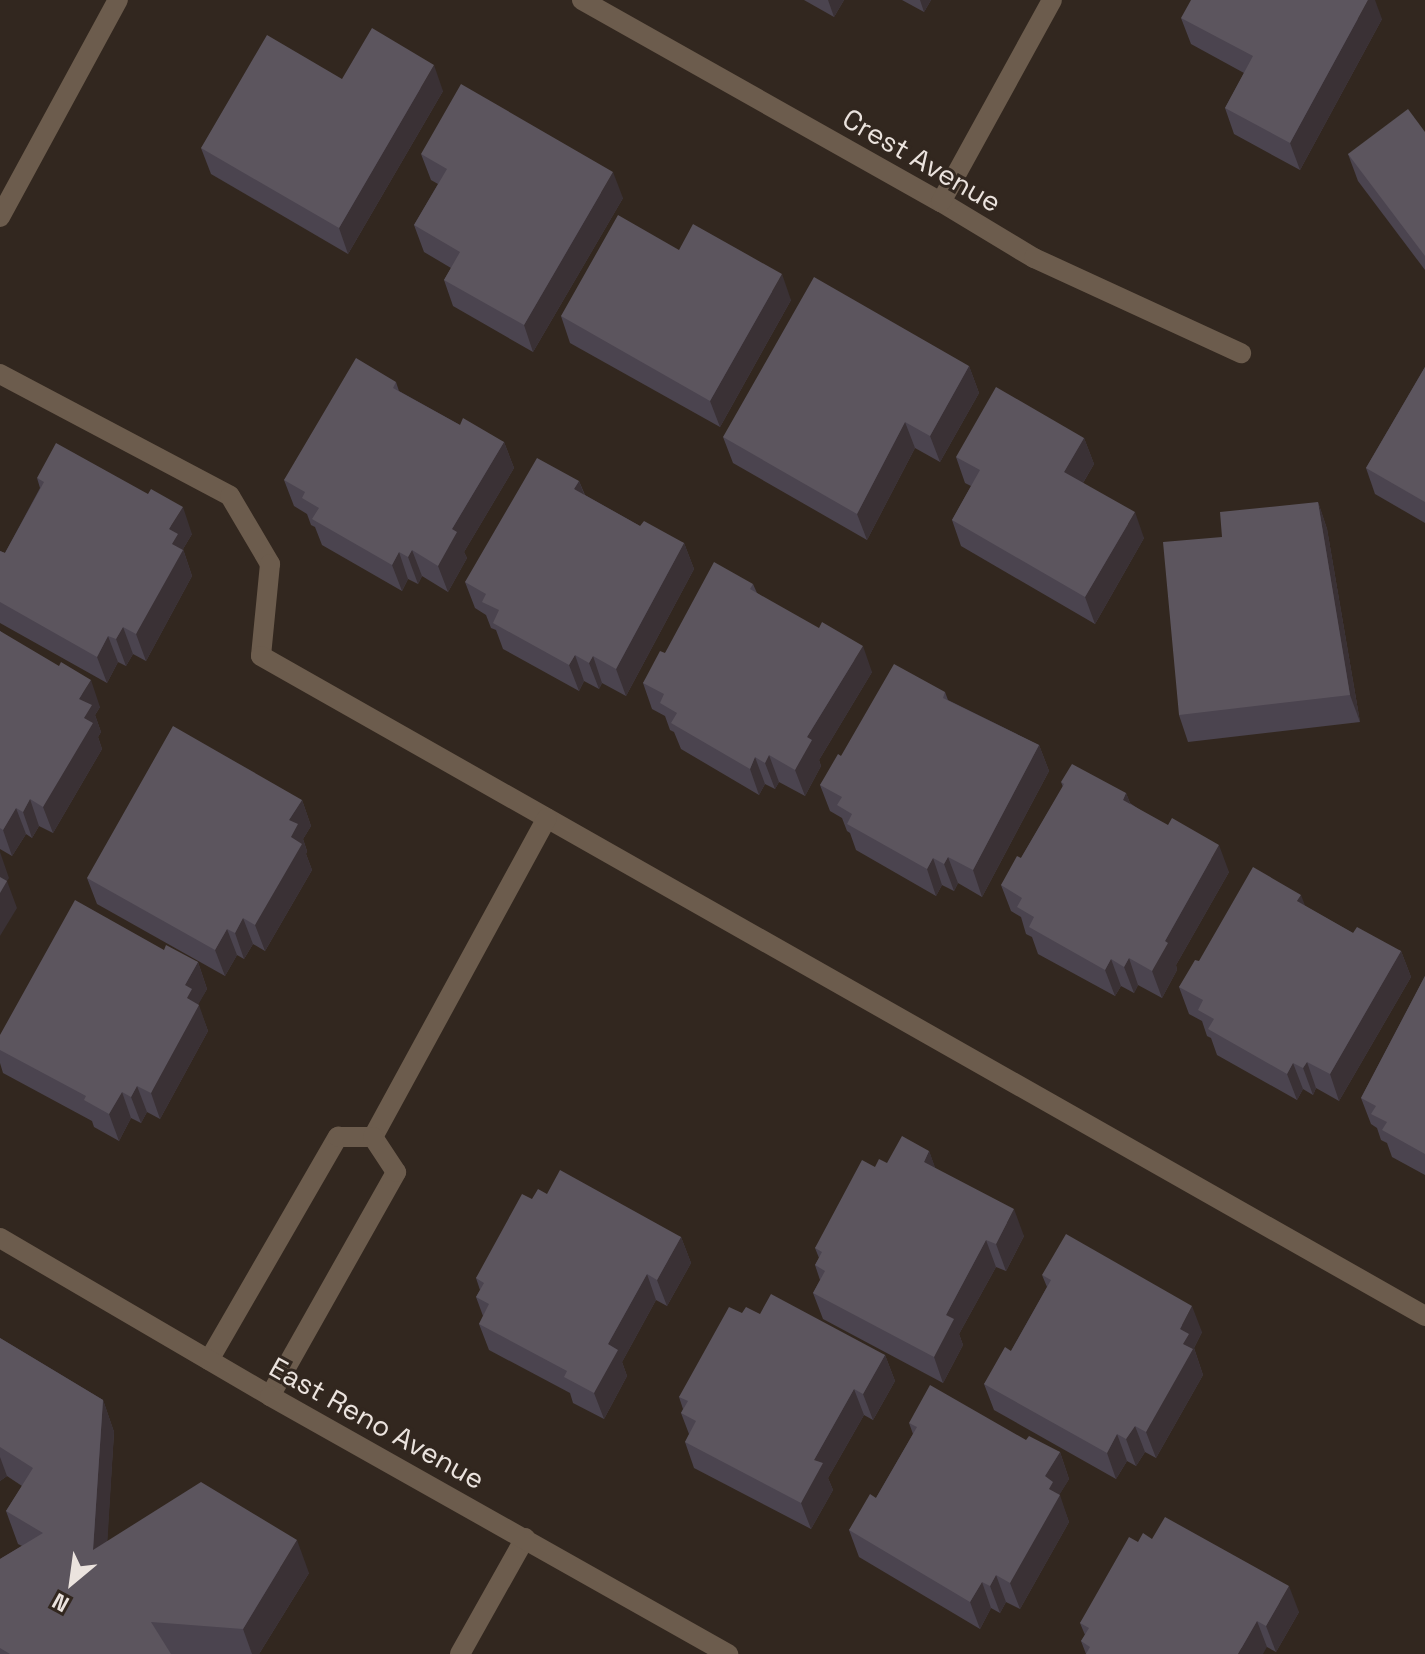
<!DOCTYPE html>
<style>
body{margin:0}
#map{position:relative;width:1425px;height:1654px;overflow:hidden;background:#32271f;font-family:"Space Grotesk",sans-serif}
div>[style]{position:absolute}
.service>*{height:20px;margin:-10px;padding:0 10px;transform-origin:10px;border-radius:10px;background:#6c5c4d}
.minor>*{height:20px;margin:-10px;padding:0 10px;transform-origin:10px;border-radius:10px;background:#6c5c4d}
.tertiary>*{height:20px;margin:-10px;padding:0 10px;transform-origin:10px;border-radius:10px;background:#6c5c4d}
.wall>*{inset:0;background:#4b444f}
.shaded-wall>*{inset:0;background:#3a3135}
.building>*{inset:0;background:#5c555e}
span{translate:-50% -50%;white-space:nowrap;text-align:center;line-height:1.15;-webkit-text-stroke:6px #32271f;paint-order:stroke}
.street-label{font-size:28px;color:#ebe3de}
.north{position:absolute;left:32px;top:1542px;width:80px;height:80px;-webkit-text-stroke:6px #32271f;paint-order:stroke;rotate:209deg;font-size:22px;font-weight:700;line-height:32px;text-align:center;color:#ebe3de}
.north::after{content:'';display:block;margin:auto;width:28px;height:36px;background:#ebe3de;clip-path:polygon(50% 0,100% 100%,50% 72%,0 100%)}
</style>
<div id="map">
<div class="service">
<i style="left:0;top:374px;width:260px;rotate:27.9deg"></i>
<i style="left:230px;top:496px;width:79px;rotate:59.5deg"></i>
<i style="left:270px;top:564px;width:92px;rotate:95.6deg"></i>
<i style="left:261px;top:656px;width:1338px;rotate:29.55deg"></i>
<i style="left:373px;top:1137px;width:363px;rotate:-61.4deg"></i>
<i style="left:209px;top:1360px;width:258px;rotate:-60deg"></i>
<i style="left:338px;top:1137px;width:35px"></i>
<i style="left:270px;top:1396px;width:257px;rotate:-60.6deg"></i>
<i style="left:396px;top:1172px;width:42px;rotate:-123.3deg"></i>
<i style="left:460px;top:1654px;width:133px;rotate:-60.7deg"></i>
</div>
<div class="minor">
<i style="left:582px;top:0;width:412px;rotate:29.4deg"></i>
<i style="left:941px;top:202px;width:109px;rotate:31.1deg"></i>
<i style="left:1034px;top:258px;width:228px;rotate:24.7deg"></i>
<i style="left:941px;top:202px;width:230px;rotate:-61.2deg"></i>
<i style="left:0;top:1238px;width:313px;rotate:30.3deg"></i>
<i style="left:270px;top:1396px;width:526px;rotate:29.39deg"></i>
</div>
<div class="tertiary">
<i style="left:0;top:217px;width:247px;rotate:-61.5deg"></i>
</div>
<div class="wall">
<i style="clip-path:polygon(804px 0,844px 0,834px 17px)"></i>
<i style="clip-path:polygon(902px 0,931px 0,924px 12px)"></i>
<i style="clip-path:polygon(1181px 18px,1382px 19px,1300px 170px,1234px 134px,1225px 108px,1244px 73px,1191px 44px)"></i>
<i style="clip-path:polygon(342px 79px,443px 91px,348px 254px,211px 174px,201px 148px)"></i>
<i style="clip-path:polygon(1425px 132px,1425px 270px,1358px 181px,1348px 154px)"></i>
<i style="clip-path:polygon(421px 154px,623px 198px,533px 352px,453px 306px,444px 280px,451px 268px,424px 252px,414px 225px,438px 184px,431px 180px)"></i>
<i style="clip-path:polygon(679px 250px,791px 300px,720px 427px,570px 343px,561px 316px)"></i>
<i style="clip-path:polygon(969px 366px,979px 393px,940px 462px,915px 448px,867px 540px,733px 463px,723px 437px)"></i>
<i style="clip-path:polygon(1425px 367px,1425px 523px,1375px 494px,1366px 468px)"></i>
<i style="clip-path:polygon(396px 382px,399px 391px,460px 425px,504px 442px,514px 468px,464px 552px,467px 558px,448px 592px,422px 576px,418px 584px,408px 579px,402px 591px,322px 545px,315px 527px,311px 525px,307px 514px,294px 506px,284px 480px)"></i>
<i style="clip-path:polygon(1084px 438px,1094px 464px,1083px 483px,1144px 538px,1095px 624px,961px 546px,952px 520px,971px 486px,965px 483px,956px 457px)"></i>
<i style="clip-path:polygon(37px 478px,192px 534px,183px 549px,192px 576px,146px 661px,133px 654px,126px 666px,118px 662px,107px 683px,0 623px,0 551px,5px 553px,40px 488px)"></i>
<i style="clip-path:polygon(579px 481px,585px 495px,640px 526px,684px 543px,694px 569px,626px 696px,602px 683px,599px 689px,584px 681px,579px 691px,503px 649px,496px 630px,491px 628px,486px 615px,475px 608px,465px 582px)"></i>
<i style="clip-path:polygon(1318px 502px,1327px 529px,1360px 722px,1188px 742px,1179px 715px,1222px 537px)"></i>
<i style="clip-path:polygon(753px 584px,757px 593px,872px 672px,819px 760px,821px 766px,805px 796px,779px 782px,775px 789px,765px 784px,759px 795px,681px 749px,674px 732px,670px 730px,665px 716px,652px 709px,643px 683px,665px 653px)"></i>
<i style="clip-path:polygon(0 631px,100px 707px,95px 715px,101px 732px,98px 737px,102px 749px,53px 833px,39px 826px,32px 838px,26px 834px,12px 856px,0 849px)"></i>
<i style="clip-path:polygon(945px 692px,948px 700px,1039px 745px,1049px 771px,982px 897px,958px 883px,954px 891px,942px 885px,936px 896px,856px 850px,850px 833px,847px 831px,842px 818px,830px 811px,820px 785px,841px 756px)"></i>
<i style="clip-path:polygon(1061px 782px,1126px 793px,1130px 803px,1229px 872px,1176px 965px,1177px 970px,1162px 998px,1138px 985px,1134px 993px,1121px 986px,1115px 996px,1038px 954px,1032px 937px,1026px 934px,1021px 917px,1011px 911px,1001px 885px,1021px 858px,1063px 787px)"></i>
<i style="clip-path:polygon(302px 800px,311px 826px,303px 839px,307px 851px,306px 854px,312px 870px,265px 951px,253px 944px,244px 959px,237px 955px,225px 976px,97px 904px,87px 878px)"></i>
<i style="clip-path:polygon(1305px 906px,1353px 933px,1401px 951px,1411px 977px,1339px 1101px,1316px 1088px,1313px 1095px,1303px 1089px,1297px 1100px,1217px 1055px,1211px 1038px,1207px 1036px,1202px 1021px,1189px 1014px,1179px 987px,1199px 961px)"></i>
<i style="clip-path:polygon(164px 950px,198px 962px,207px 989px,198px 1004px,208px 1031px,160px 1119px,147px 1112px,141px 1123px,131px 1118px,119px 1141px,94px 1127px,92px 1121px,3px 1073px,0 1063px,0 1035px)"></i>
<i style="clip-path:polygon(1425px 976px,1425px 1175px,1392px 1157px,1387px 1143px,1381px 1140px,1377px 1128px,1371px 1124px,1361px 1098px)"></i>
<i style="clip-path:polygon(929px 1151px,935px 1168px,1024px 1236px,1006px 1271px,996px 1267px,959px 1334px,963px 1345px,943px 1383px,823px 1319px,813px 1293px,820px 1280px,815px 1265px,819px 1258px,815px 1248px,875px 1167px)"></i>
<i style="clip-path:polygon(547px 1194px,681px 1237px,691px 1263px,667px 1306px,656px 1300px,622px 1362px,627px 1376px,604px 1419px,573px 1403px,570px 1393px,489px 1350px,479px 1324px,483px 1316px,476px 1297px,480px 1290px,476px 1278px,532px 1199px)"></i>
<i style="clip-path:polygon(1042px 1275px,1202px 1332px,1194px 1348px,1203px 1375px,1156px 1458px,1145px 1452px,1136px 1466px,1127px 1461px,1116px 1479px,994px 1410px,984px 1384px,1011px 1351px,1047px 1287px)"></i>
<i style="clip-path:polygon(742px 1313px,760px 1314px,885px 1355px,895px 1381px,873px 1420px,864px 1415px,828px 1478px,833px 1490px,811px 1529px,694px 1468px,685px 1442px,689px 1434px,681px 1413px,683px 1409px,679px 1397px)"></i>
<i style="clip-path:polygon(0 1338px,103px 1400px,114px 1432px,107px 1541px,309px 1573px,259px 1654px,0 1654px,0 1559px,22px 1546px,18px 1544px,6px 1511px,22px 1486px,7px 1476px,0 1481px)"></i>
<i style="clip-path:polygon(909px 1423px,1026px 1440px,1060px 1452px,1069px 1479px,1059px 1495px,1069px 1522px,1020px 1609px,1006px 1602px,1000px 1613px,991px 1608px,980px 1629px,859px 1557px,849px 1530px,876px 1498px,913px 1434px)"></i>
<i style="clip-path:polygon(1152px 1539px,1299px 1612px,1276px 1652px,1267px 1647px,1086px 1654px,1081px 1641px,1085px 1635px,1080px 1623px,1138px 1542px)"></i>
</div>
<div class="shaded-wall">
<i style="clip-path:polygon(828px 0,844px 0,834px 17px)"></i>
<i style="clip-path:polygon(920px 0,931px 0,924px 12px)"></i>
<i style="clip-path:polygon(1368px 0,1375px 0,1382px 19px,1300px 170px,1290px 143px)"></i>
<i style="clip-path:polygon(434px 65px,443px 91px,348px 254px,339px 228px)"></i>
<i style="clip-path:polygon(613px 172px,623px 198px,533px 352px,524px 325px)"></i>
<i style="clip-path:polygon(782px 274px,791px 300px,720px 427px,710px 401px)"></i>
<i style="clip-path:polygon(969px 366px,979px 393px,940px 462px,930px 436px)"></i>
<i style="clip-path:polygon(905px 422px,915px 448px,867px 540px,857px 514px)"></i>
<i style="clip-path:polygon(1084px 438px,1094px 464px,1074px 498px,1064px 472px)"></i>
<i style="clip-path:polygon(504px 442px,514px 468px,464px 552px,467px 558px,448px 592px,438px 566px,452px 529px)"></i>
<i style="clip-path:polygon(579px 481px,589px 507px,574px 489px)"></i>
<i style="clip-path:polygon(1318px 502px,1327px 529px,1360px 722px,1350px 695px)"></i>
<i style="clip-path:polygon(183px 507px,192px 534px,183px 549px,192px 576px,146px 661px,136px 634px,172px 544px,169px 529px)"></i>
<i style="clip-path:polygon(1135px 512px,1144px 538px,1095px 624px,1085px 597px)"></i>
<i style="clip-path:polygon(684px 543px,694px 569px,626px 696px,616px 669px)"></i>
<i style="clip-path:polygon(412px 550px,422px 576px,418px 584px,408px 557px)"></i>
<i style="clip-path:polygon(399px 552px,408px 579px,402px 591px,392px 565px)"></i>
<i style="clip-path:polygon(123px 627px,133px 654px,126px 666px,116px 639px)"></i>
<i style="clip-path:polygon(108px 636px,118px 662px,107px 683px,97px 657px)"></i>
<i style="clip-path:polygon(863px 646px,872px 672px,819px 760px,821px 766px,805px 796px,795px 770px,807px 737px)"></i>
<i style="clip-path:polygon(575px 655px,584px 681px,579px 691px,569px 665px)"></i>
<i style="clip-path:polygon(593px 656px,602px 683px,599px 689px,589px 663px)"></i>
<i style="clip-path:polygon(91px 680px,100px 707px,95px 715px,101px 732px,98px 737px,102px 749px,53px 833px,43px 807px,79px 699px)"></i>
<i style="clip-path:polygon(1039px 745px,1049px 771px,982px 897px,973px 870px)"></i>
<i style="clip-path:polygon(769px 755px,779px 782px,775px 789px,765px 763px)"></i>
<i style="clip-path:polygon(755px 757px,765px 784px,759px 795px,750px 769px)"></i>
<i style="clip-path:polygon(1126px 793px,1136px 819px,1123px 800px)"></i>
<i style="clip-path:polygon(30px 799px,39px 826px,32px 838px,23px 812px)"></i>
<i style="clip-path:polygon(302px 800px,311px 826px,303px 839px,307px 851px,306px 854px,312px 870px,265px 951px,255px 925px,291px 837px,289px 820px)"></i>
<i style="clip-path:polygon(16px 808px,26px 834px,12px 856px,3px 830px)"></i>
<i style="clip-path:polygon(1219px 845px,1229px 872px,1176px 965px,1177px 970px,1162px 998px,1152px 971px,1165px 941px)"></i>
<i style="clip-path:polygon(0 852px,9px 878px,7px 881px,17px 908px,0 936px)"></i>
<i style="clip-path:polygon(948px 857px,958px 883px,954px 891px,944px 864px)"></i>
<i style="clip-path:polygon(933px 858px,942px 885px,936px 896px,927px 869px)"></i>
<i style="clip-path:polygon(1301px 895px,1311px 921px,1297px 901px)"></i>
<i style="clip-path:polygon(243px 918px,253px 944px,244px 959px,235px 933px)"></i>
<i style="clip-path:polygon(227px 929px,237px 955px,225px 976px,215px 950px)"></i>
<i style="clip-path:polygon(1401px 951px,1411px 977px,1339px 1101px,1330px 1074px)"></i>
<i style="clip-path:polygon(1129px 958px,1138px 985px,1134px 993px,1124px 967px)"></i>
<i style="clip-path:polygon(1111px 959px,1121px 986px,1115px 996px,1105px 970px)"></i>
<i style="clip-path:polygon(198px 962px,207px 989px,198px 1005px,199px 1005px,208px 1031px,160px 1119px,151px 1093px,185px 985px)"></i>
<i style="clip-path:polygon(1307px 1062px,1316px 1088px,1313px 1095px,1303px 1068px)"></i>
<i style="clip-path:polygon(1293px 1063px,1303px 1089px,1297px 1100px,1287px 1074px)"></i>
<i style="clip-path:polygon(137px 1086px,147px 1112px,141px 1123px,131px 1097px)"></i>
<i style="clip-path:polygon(122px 1092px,131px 1118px,119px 1141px,109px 1114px)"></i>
<i style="clip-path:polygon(929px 1151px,939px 1178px,924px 1162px)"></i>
<i style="clip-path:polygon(1014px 1209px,1024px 1236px,1006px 1271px,996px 1244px)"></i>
<i style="clip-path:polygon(681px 1237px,691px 1263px,667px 1306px,657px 1280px)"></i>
<i style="clip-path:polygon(986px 1240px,996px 1267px,959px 1334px,963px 1345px,943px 1383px,934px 1357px,946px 1315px)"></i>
<i style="clip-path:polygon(647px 1274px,656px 1300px,622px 1362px,627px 1376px,604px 1419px,594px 1393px,608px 1344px)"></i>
<i style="clip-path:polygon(1192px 1306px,1202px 1332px,1194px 1348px,1203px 1375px,1156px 1458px,1146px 1432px,1180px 1329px)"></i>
<i style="clip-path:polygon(885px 1355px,895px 1381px,873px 1420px,863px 1394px)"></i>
<i style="clip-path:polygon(854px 1389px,864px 1415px,828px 1478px,833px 1490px,811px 1529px,801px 1503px,814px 1460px)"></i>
<i style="clip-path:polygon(103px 1400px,114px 1432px,105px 1582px,93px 1550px)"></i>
<i style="clip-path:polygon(1135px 1426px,1145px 1452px,1136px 1466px,1126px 1439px)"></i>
<i style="clip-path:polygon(1117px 1434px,1127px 1461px,1116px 1479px,1107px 1453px)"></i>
<i style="clip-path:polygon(1060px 1452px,1069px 1479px,1058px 1497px,1060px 1495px,1069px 1522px,1020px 1609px,1010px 1583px,1045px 1476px)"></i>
<i style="clip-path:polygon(0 1457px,7px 1476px,0 1481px)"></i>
<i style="clip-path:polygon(297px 1540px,309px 1573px,259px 1654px,252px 1654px,243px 1629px)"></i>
<i style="clip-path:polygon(996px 1575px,1006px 1602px,1000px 1613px,990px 1586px)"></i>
<i style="clip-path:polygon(982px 1582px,991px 1608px,980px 1629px,970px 1602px)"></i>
<i style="clip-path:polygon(1289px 1586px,1299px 1612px,1276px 1652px,1266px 1626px)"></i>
<i style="clip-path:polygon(1257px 1621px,1267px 1647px,1263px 1654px,1238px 1654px)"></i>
</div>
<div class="building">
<i style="clip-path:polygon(1191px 0,1368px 0,1290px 143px,1225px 108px,1253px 56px,1181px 18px)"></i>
<i style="clip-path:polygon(372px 28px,434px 65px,339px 228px,201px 148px,267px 35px,342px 79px)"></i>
<i style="clip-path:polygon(461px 84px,613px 172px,524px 325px,444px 280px,460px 252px,414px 225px,447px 169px,421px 154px)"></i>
<i style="clip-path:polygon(1408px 109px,1425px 132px,1425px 256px,1348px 154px)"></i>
<i style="clip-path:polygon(618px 215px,679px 250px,693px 224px,782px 274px,710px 401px,561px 316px)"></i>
<i style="clip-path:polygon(814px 277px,969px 366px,930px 436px,905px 422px,857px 514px,723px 437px)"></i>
<i style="clip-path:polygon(356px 358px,396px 382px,393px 388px,460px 425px,463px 418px,504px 442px,452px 529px,457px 532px,438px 566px,412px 550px,408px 557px,399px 552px,392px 565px,312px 519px,319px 508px,302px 498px,305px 492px,284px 480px)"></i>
<i style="clip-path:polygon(1425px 367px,1425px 502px,1366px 468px)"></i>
<i style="clip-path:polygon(996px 387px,1084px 438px,1064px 472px,1135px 512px,1085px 597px,952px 520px,980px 470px,956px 457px)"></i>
<i style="clip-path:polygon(56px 443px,148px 494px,151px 489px,183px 507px,169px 529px,178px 534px,172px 544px,183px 550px,136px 634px,123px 627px,116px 639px,108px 636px,97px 657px,0 602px,0 551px,5px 553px,44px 482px,37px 478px)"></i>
<i style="clip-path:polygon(537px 458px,579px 481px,574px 489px,640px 526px,644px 521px,684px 543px,616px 669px,593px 656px,589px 663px,575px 655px,569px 665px,493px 623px,499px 610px,482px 602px,486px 594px,465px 582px)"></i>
<i style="clip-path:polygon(1318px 502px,1350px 695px,1179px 715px,1163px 542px,1222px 537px,1220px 512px)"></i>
<i style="clip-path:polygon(714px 562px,753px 584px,750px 589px,819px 628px,822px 622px,863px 646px,807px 737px,812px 740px,795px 770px,769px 755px,765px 763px,755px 757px,750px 769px,671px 723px,677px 713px,660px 703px,664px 694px,643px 683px,660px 651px,665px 653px)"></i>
<i style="clip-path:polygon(0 631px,59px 666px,61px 662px,91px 680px,79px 699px,92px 705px,84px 718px,93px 723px,43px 807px,30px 799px,23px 812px,16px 808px,3px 830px,0 828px)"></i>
<i style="clip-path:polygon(894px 664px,945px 692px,943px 698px,1039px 745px,973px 870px,948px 857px,944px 864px,933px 858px,927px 869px,847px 824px,852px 814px,837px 805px,842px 797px,820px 785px,838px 754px,841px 756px)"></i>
<i style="clip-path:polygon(173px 726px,302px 800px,289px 820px,298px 824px,291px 837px,302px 844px,255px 925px,243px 918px,235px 933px,227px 929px,215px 950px,87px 878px)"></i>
<i style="clip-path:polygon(1072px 764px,1126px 793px,1123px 800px,1168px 825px,1172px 818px,1219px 845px,1165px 941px,1168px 943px,1152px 971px,1129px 958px,1124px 967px,1111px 959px,1105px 970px,1029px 927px,1034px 917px,1017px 907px,1022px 898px,1001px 885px,1017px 856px,1021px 858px,1064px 784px,1061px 782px)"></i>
<i style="clip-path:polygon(1253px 867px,1301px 895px,1297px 901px,1353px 933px,1357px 927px,1401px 951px,1330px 1074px,1307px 1062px,1303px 1068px,1293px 1063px,1287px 1074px,1208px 1029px,1214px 1019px,1198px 1010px,1203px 1000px,1179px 987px,1195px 960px,1199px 961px)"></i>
<i style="clip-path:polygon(0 877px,7px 881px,0 893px)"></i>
<i style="clip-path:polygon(75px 900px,164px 950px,166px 945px,198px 962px,185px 985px,192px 989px,187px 998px,199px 1005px,151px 1093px,137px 1086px,131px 1097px,122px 1092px,109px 1114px,84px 1100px,86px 1096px,0 1050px,0 1035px)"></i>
<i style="clip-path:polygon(1425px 976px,1425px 1154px,1382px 1130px,1387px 1122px,1371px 1114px,1376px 1106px,1361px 1098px)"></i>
<i style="clip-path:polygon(902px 1136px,929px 1151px,924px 1162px,1014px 1209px,996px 1244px,986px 1240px,946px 1315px,954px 1319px,934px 1357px,813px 1293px,825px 1271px,815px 1265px,822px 1252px,815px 1248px,862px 1160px,875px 1167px,879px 1159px,887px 1163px)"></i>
<i style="clip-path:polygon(560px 1170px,681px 1237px,657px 1280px,647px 1274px,608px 1344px,618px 1350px,594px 1393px,564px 1377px,567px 1371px,479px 1324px,489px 1304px,476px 1297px,484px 1283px,476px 1278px,522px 1194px,532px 1199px,538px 1189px,547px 1194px)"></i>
<i style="clip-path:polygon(1066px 1234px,1192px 1306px,1180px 1329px,1189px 1334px,1183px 1344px,1193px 1349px,1146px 1432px,1135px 1426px,1126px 1439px,1117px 1434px,1107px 1453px,984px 1384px,1005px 1347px,1011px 1351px,1051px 1280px,1042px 1275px)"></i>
<i style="clip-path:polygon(771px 1294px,885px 1355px,863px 1394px,854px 1389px,814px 1460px,823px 1463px,801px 1503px,685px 1442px,696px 1421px,681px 1413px,688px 1401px,679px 1397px,729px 1307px,742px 1313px,746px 1307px,760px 1314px)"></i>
<i style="clip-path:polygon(0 1338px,103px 1400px,93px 1550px,201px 1482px,297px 1540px,243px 1629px,151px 1622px,171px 1654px,10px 1654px,0 1648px,0 1559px,43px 1533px,6px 1511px,33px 1468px,0 1447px)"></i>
<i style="clip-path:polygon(930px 1385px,1026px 1440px,1029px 1436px,1060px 1452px,1045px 1476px,1053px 1482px,1049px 1489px,1060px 1495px,1010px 1583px,996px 1575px,990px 1586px,982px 1582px,970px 1602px,849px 1530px,870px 1494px,876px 1498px,917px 1427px,909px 1423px)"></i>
<i style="clip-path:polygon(1165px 1517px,1289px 1586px,1266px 1626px,1257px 1621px,1238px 1654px,1086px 1654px,1090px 1647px,1081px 1641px,1089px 1628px,1080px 1623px,1129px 1537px,1138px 1542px,1143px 1533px,1152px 1539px)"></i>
</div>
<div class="street-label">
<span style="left:922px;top:160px;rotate:30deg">Crest Avenue</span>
<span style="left:377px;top:1423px;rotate:29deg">East Reno Avenue</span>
</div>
<div class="north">N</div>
</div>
